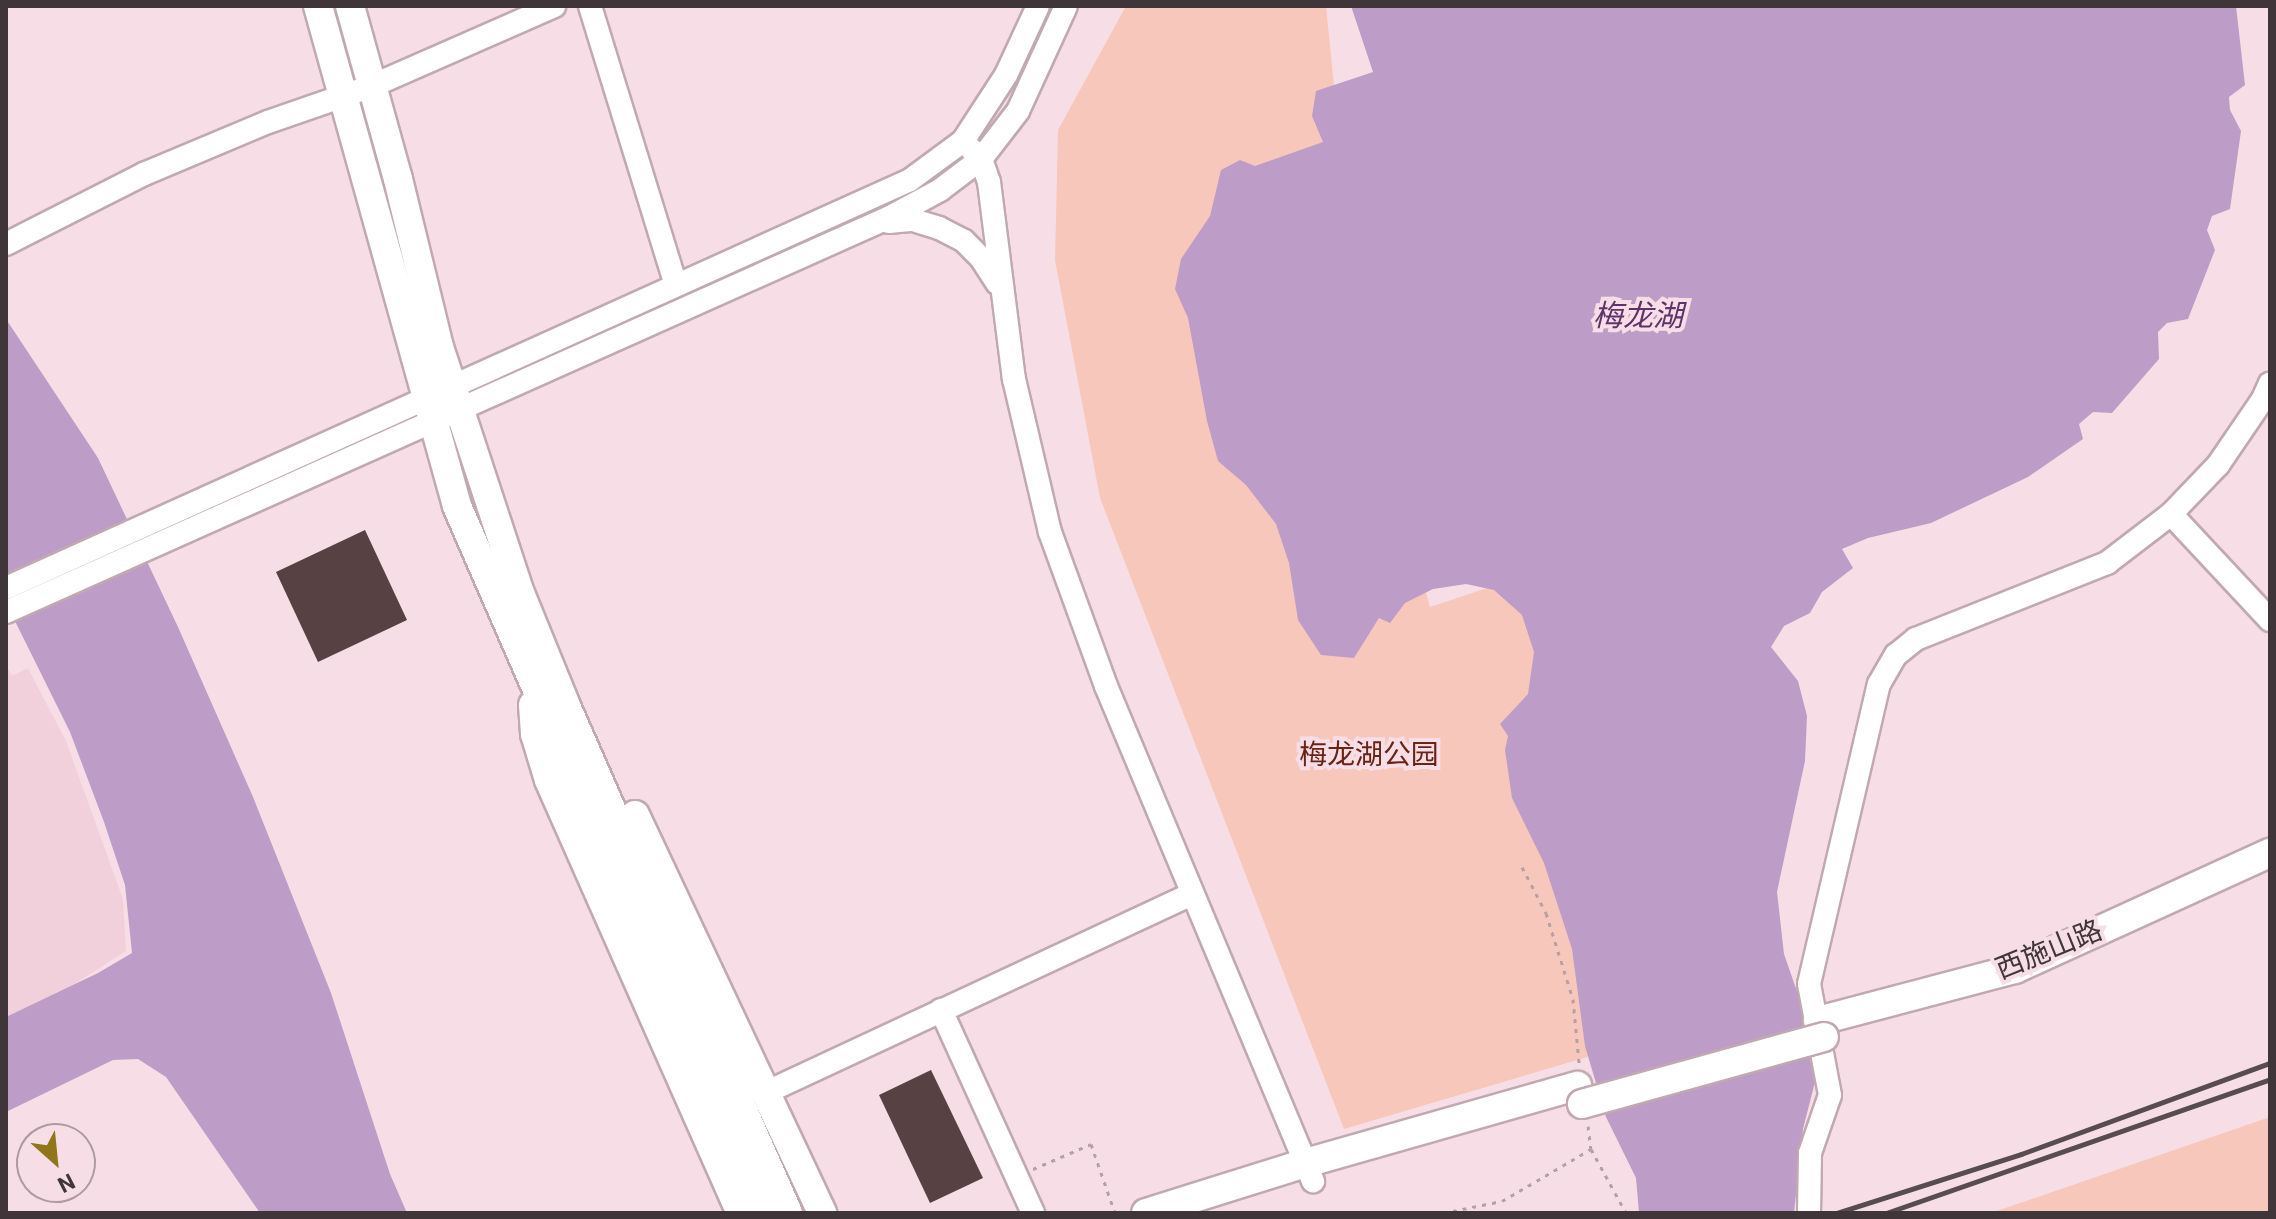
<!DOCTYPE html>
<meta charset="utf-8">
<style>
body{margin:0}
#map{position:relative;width:2276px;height:1219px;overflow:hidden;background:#f7dee6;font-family:Roboto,"Noto Sans SC",sans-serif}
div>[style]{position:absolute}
.built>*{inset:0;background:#f1d0db}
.green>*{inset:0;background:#f8c7bb}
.water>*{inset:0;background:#bd9cc8}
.building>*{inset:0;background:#574142}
.path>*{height:3px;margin-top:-1.5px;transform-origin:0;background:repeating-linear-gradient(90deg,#b4a1a7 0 4px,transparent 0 10px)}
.roads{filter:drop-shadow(2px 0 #c1a9b0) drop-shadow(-2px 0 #c1a9b0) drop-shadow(0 2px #c1a9b0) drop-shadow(0 -2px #c1a9b0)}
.minor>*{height:22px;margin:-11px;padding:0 11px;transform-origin:11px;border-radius:11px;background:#fff}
.major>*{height:28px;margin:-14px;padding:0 14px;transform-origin:14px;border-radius:14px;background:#fff}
.rail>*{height:5px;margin:-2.5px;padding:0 2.5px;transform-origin:2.5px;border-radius:2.5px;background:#584c50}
.bridges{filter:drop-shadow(2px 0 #c1a9b0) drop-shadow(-2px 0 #c1a9b0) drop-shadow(0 2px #c1a9b0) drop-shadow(0 -2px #c1a9b0)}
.major-bridge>*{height:28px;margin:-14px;padding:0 14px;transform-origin:14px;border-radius:14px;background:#fff}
span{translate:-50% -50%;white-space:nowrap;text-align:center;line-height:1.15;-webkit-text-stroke:8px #f7dee6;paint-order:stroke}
.park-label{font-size:28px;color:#692414}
.street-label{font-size:28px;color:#403639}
.water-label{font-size:30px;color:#5e336b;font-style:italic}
.frame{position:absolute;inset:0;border:8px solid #403639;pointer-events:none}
.north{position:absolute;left:16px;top:1123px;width:80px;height:80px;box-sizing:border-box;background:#f7dee6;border:2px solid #ae9ba1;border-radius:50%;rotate:153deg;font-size:22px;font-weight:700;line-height:32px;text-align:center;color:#403639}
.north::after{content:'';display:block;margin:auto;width:28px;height:36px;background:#90751b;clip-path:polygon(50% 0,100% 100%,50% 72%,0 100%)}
</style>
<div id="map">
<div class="built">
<i style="clip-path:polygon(6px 665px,12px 676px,28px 668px,66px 741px,123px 899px,126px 951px,62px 992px,6px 1017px)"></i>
</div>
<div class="green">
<i style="clip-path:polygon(1126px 6px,1326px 6px,1341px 155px,1394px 481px,1430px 607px,1499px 584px,1542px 614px,1611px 1050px,1344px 1129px,1100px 498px,1055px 260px,1058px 130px)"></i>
<i style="clip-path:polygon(2270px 1117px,2270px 1213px,1991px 1213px)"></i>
</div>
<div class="water">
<i style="clip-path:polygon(1351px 6px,2236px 6px,2245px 85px,2229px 97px,2230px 110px,2241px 131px,2230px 209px,2212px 216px,2207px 230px,2215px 250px,2188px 319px,2167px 323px,2158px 332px,2159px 359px,2112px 413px,2093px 412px,2079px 424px,2083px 439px,2028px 477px,1931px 523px,1868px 538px,1842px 549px,1853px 568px,1822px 592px,1810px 613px,1784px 626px,1771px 647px,1798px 681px,1807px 716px,1805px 761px,1777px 892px,1784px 954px,1801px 1003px,1816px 1078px,1803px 1129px,1794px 1213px,1639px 1213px,1636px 1178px,1606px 1117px,1585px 1046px,1572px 949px,1544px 863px,1512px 798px,1505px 750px,1508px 736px,1500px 724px,1528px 694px,1534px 652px,1522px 615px,1494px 590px,1466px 584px,1433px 589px,1405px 603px,1390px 623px,1379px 618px,1354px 658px,1321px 655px,1298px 620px,1289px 563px,1276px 524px,1246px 485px,1218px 461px,1207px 421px,1188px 318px,1175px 289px,1181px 259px,1210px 216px,1221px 170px,1240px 160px,1255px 166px,1323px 142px,1312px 116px,1316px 91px,1373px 72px)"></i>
<i style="clip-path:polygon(6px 319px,98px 458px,178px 627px,253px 797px,331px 993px,390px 1174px,407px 1213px,260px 1213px,166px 1077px,138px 1059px,113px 1060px,6px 1112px,6px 1017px,98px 973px,132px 953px,125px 885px,104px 822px,70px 732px,6px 603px)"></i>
</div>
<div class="building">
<i style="clip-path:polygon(365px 530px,407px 620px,318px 662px,276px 572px)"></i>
<i style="clip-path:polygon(931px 1070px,983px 1178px,930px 1203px,879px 1095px)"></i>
</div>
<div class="path">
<i style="left:1522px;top:867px;width:52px;rotate:62.4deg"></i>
<i style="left:1546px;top:913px;width:90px;rotate:72.6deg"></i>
<i style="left:1573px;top:999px;width:64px;rotate:84.6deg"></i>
<i style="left:1588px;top:1126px;width:23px;rotate:83deg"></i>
<i style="left:1591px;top:1149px;width:73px;rotate:61.3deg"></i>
<i style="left:1033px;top:1169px;width:63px;rotate:-23.3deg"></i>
<i style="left:1091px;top:1144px;width:73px;rotate:70.8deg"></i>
<i style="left:1443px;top:1213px;width:60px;rotate:-11.5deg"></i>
<i style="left:1502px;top:1201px;width:103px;rotate:-30.3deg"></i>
</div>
<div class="roads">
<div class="minor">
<i style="left:590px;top:6px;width:292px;rotate:72.9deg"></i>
<i style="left:972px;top:150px;width:13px;rotate:45deg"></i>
<i style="left:981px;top:159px;width:24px;rotate:71deg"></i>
<i style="left:989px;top:182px;width:199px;rotate:82.8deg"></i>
<i style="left:1014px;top:379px;width:157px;rotate:76.8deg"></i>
<i style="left:1050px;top:532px;width:164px;rotate:70deg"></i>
<i style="left:1106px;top:686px;width:537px;rotate:67.31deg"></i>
<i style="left:889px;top:222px;width:24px;rotate:-5deg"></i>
<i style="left:913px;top:220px;width:27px;rotate:17deg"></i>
<i style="left:939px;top:228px;width:28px;rotate:27deg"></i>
<i style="left:964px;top:241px;width:24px;rotate:45deg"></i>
<i style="left:981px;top:258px;width:30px;rotate:57deg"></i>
<i style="left:6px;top:244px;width:155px;rotate:-26.9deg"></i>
<i style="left:144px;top:174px;width:134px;rotate:-22.8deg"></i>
<i style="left:268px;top:122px;width:110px;rotate:-19.1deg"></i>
<i style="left:372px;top:86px;width:199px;rotate:-23.7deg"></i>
<i style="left:2171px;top:514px;width:145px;rotate:47deg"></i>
<i style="left:6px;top:588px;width:992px;rotate:-24.29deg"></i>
<i style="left:910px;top:180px;width:66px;rotate:-36.3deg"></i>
<i style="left:963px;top:141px;width:79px;rotate:-56.9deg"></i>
<i style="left:1006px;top:75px;width:76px;rotate:-65.1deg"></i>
<i style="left:6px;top:612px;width:970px;rotate:-24.08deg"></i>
<i style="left:892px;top:216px;width:55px;rotate:-28.4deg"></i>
<i style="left:940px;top:190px;width:51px;rotate:-37.1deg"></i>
<i style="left:981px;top:159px;width:61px;rotate:-52.4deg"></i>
<i style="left:1018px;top:111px;width:115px;rotate:-65.4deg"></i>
<i style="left:941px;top:1010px;width:223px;rotate:65.6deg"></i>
<i style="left:765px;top:1093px;width:470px;rotate:-25deg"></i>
<i style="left:1809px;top:1213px;width:60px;rotate:-89deg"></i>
<i style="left:1810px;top:1153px;width:61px;rotate:-71deg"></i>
<i style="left:1830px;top:1095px;width:113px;rotate:-100.7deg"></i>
<i style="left:1809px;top:984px;width:308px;rotate:-76.9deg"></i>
<i style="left:1879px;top:684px;width:34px;rotate:-60deg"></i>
<i style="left:1896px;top:655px;width:26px;rotate:-39deg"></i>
<i style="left:1916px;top:639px;width:206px;rotate:-21.7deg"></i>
<i style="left:2107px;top:563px;width:81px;rotate:-37.4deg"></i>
<i style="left:2171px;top:514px;width:68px;rotate:-46.2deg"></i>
<i style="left:2218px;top:465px;width:80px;rotate:-55.7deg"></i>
<i style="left:2263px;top:399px;width:17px;rotate:-66deg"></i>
</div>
<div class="major">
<i style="left:318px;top:6px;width:519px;rotate:74.46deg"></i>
<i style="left:457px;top:506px;width:771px;rotate:66.46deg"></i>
<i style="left:350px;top:6px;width:180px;rotate:74.5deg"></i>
<i style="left:398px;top:179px;width:173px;rotate:76.3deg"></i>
<i style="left:439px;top:347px;width:259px;rotate:71.8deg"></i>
<i style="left:520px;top:593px;width:122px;rotate:67.8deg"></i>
<i style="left:566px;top:706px;width:553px;rotate:66.35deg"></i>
<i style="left:533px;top:705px;width:29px;rotate:86deg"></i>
<i style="left:535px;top:734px;width:48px;rotate:73.1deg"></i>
<i style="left:549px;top:780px;width:474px;rotate:66.1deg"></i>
<i style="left:635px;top:815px;width:440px;rotate:64.8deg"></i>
<i style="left:1818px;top:1021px;width:204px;rotate:-14.8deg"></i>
<i style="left:2015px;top:969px;width:280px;rotate:-24.5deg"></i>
<i style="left:1146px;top:1213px;width:168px;rotate:-17.4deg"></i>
<i style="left:1306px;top:1163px;width:282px;rotate:-15.9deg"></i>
</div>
</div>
<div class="rail">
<i style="left:1836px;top:1213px;width:194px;rotate:-17.7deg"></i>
<i style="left:2021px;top:1154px;width:265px;rotate:-20.1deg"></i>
<i style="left:1886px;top:1213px;width:407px;rotate:-19.2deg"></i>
</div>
<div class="bridges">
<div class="major-bridge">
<i style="left:1582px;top:1104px;width:251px;rotate:-15.5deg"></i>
</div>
</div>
<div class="park-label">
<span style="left:1369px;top:755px">梅龙湖公园</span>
</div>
<div class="street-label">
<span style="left:2049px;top:950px;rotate:-22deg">西施山路</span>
</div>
<div class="water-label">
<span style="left:1638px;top:316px">梅龙湖</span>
</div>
<div class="frame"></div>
<div class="north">N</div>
</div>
